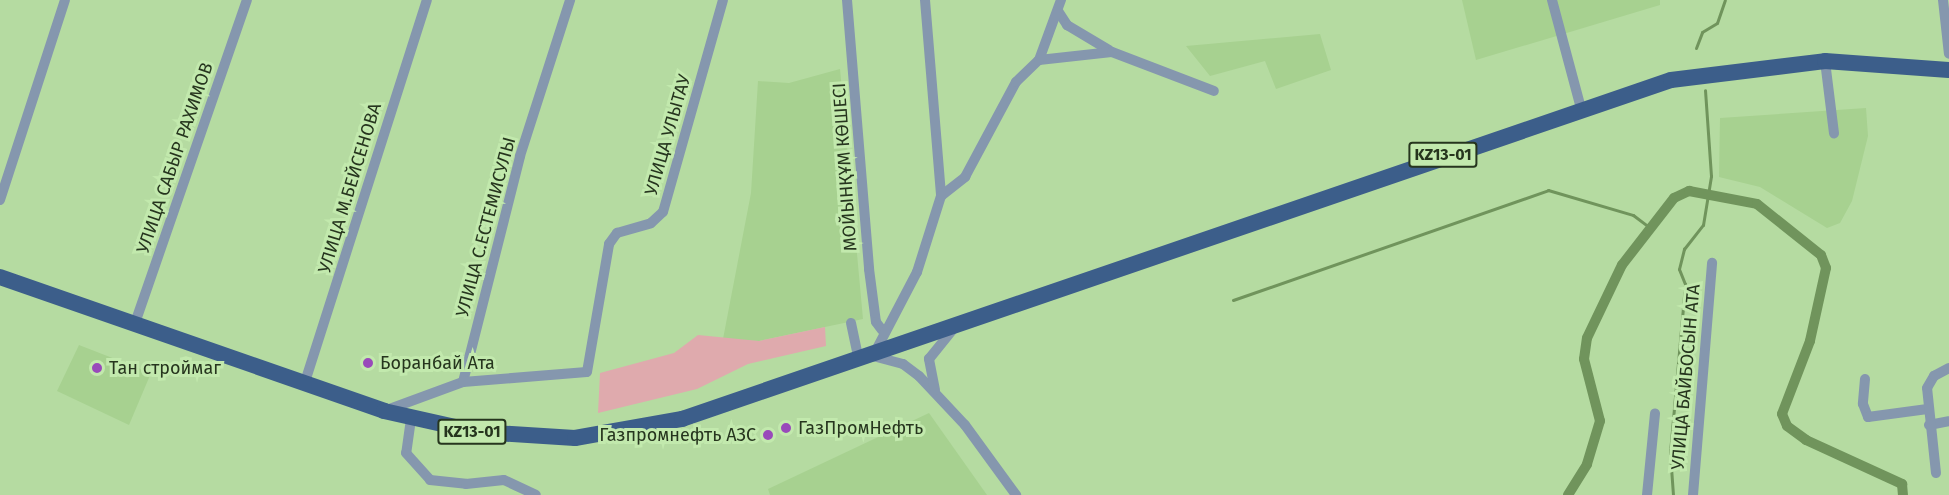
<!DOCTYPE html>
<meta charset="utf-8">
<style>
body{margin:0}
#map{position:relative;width:1949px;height:495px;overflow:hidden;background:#b5dba1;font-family:"Fira Sans",sans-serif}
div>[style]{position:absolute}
.built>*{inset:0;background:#a7d190}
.green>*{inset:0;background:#dfaaad}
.stream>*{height:3px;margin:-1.5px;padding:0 1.5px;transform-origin:1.5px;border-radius:1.5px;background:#70945c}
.canal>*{height:10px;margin:-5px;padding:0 5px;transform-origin:5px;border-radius:5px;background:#70945c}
.minor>*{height:10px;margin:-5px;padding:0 5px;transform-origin:5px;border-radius:5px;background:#8597ae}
.trunk>*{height:16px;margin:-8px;padding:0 8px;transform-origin:8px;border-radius:8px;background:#3c5e8a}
.dots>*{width:16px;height:16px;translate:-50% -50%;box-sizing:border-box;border:3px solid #c2e9ad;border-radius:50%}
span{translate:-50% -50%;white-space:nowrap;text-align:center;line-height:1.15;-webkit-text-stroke:6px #c2e9ad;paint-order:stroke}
.shield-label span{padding:2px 4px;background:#c2e9ad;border:2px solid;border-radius:4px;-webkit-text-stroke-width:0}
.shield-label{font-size:16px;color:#26351e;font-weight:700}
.street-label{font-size:18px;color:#26351e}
.poi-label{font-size:18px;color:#26351e}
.left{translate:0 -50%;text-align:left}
.right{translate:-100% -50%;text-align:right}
</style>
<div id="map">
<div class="built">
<i style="clip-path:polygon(1462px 0,1660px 0,1660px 5px,1476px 60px)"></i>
<i style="clip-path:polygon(1320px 34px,1331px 70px,1276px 89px,1265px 61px,1210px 76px,1186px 46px)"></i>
<i style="clip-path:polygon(840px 69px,863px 319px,759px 341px,723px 339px,751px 193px,758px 81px,789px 83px)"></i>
<i style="clip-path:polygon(1866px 108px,1868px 136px,1852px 201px,1840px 223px,1827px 228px,1760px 187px,1719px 177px,1720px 118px)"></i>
<i style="clip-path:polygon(79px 345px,151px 373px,129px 425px,57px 391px)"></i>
<i style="clip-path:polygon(929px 413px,987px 495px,770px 495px,768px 489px)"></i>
</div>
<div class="green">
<i style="clip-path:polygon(825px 327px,826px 346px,748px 364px,697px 389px,598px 413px,600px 373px,674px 353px,698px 335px,759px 341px)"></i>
</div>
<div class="stream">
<i style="left:1696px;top:48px;width:17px;rotate:-69deg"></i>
<i style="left:1702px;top:32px;width:17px;rotate:-31deg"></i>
<i style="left:1717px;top:23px;width:24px;rotate:-71deg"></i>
<i style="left:1233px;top:300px;width:334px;rotate:-19.2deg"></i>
<i style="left:1548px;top:190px;width:89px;rotate:16.4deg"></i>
<i style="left:1633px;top:215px;width:21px;rotate:37deg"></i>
<i style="left:1673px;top:495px;width:42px;rotate:-94.1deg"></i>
<i style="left:1670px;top:453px;width:170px;rotate:-84.9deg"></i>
<i style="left:1685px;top:284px;width:16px;rotate:-112deg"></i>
<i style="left:1679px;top:269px;width:21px;rotate:-76deg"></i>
<i style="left:1684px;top:249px;width:31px;rotate:-52deg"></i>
<i style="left:1703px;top:225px;width:50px;rotate:-80.7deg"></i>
<i style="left:1711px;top:176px;width:86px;rotate:-94deg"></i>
</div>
<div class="canal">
<i style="left:1568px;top:495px;width:36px;rotate:-58deg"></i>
<i style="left:1587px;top:464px;width:45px;rotate:-73.2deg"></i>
<i style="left:1600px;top:421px;width:64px;rotate:-104.5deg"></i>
<i style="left:1584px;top:359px;width:21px;rotate:-82deg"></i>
<i style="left:1587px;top:338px;width:81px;rotate:-64.4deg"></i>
<i style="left:1622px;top:265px;width:85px;rotate:-52.2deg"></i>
<i style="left:1674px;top:198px;width:17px;rotate:-25deg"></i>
<i style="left:1689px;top:191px;width:69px;rotate:10.8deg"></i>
<i style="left:1757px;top:204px;width:82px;rotate:38.6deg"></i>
<i style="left:1821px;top:255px;width:14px;rotate:69deg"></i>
<i style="left:1826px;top:268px;width:75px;rotate:102.4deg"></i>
<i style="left:1810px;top:341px;width:78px;rotate:111deg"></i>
<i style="left:1782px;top:414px;width:13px;rotate:67deg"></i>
<i style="left:1787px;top:426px;width:24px;rotate:36deg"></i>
<i style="left:1806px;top:440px;width:106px;rotate:24.6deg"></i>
<i style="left:1902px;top:484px;width:11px;rotate:85deg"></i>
</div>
<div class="minor">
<i style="left:847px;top:0;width:270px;rotate:85.3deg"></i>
<i style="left:869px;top:269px;width:53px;rotate:82.5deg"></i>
<i style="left:876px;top:322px;width:10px;rotate:53deg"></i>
<i style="left:925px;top:0;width:197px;rotate:85.3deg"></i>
<i style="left:941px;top:196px;width:80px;rotate:107.5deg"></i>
<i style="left:917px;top:272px;width:95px;rotate:117.6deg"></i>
<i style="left:873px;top:356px;width:31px;rotate:15deg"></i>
<i style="left:903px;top:364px;width:20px;rotate:37deg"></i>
<i style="left:919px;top:376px;width:67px;rotate:46.8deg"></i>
<i style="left:965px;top:425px;width:87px;rotate:53.9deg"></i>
<i style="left:1552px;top:0;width:112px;rotate:75deg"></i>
<i style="left:1943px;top:0;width:54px;rotate:83.7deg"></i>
<i style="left:1058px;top:11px;width:17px;rotate:57deg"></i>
<i style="left:1067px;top:25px;width:49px;rotate:30.8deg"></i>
<i style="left:1039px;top:60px;width:73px;rotate:-6.3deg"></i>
<i style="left:1112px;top:52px;width:109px;rotate:20.9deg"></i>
<i style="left:1825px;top:61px;width:73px;rotate:82.9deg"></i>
<i style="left:941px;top:196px;width:31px;rotate:-38deg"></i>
<i style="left:965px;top:177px;width:108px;rotate:-61.8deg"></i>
<i style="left:1016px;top:82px;width:32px;rotate:-44deg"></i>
<i style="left:1039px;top:60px;width:64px;rotate:-69.9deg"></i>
<i style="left:0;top:200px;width:210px;rotate:-72deg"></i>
<i style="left:851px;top:323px;width:38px;rotate:78deg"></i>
<i style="left:134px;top:326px;width:345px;rotate:-70.9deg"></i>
<i style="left:1865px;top:379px;width:25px;rotate:95deg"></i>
<i style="left:1863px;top:404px;width:14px;rotate:69deg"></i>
<i style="left:1868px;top:417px;width:60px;rotate:-7.7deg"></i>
<i style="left:463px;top:382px;width:233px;rotate:-75.8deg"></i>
<i style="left:520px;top:156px;width:164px;rotate:-72.2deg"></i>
<i style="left:304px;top:385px;width:404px;rotate:-72.3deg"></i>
<i style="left:935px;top:390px;width:32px;rotate:-101deg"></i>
<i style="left:929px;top:359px;width:38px;rotate:-51deg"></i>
<i style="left:384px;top:411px;width:84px;rotate:-20.2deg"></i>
<i style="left:463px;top:382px;width:124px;rotate:-4.6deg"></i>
<i style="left:587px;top:372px;width:130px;rotate:-80.2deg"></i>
<i style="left:609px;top:244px;width:14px;rotate:-54deg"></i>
<i style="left:617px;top:233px;width:35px;rotate:-16deg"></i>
<i style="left:651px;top:223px;width:16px;rotate:-43deg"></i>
<i style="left:663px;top:212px;width:220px;rotate:-74.2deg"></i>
<i style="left:411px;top:419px;width:34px;rotate:98deg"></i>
<i style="left:406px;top:453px;width:36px;rotate:48deg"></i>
<i style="left:430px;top:480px;width:36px;rotate:6deg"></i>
<i style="left:466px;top:484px;width:38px;rotate:-6deg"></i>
<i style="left:504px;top:480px;width:35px;rotate:25deg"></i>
<i style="left:1929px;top:425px;width:20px;rotate:-11deg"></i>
<i style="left:1936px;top:473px;width:85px;rotate:-96deg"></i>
<i style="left:1927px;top:388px;width:14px;rotate:-60deg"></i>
<i style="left:1934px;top:376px;width:17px;rotate:-28deg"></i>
<i style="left:1647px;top:495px;width:82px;rotate:-84.4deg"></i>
<i style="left:1693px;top:495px;width:233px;rotate:-85.3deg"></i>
</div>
<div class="trunk">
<i style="left:0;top:277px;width:407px;rotate:19.2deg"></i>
<i style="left:384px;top:411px;width:96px;rotate:12.6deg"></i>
<i style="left:478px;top:432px;width:97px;rotate:3.5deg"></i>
<i style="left:575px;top:438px;width:109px;rotate:-10.1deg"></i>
<i style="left:682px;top:419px;width:1045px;rotate:-18.92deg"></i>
<i style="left:1671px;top:80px;width:155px;rotate:-7deg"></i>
<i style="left:1825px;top:61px;width:124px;rotate:4.2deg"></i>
</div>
<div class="dots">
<i style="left:368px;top:363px;background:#994aba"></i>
<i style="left:97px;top:368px;background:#994aba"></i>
<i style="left:786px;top:428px;background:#994aba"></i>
<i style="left:768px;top:435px;background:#994aba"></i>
</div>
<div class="shield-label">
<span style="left:1443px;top:155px">KZ13-01</span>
<span style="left:472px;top:432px">KZ13-01</span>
</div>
<div class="street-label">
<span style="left:668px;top:135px;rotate:-74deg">УЛИЦА УЛЫТАУ</span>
<span style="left:175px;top:158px;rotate:-71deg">УЛИЦА САБЫР РАХИМОВ</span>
<span style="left:845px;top:167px;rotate:-94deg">МОЙЫНҚҰМ КӨШЕСІ</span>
<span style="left:350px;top:188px;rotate:-73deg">УЛИЦА М.БЕЙСЕНОВА</span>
<span style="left:486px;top:227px;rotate:-75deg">УЛИЦА С.ЕСТЕМИСУЛЫ</span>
<span style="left:1686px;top:377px;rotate:-85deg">УЛИЦА БАЙБОСЫН АТА</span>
</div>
<div class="poi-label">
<span class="left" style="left:380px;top:363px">Боранбай Ата</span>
<span class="left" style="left:109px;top:368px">Тан строймаг</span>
<span class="left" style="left:798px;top:428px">ГазПромНефть</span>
<span class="right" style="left:756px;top:435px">Газпромнефть АЗС</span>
</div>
</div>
